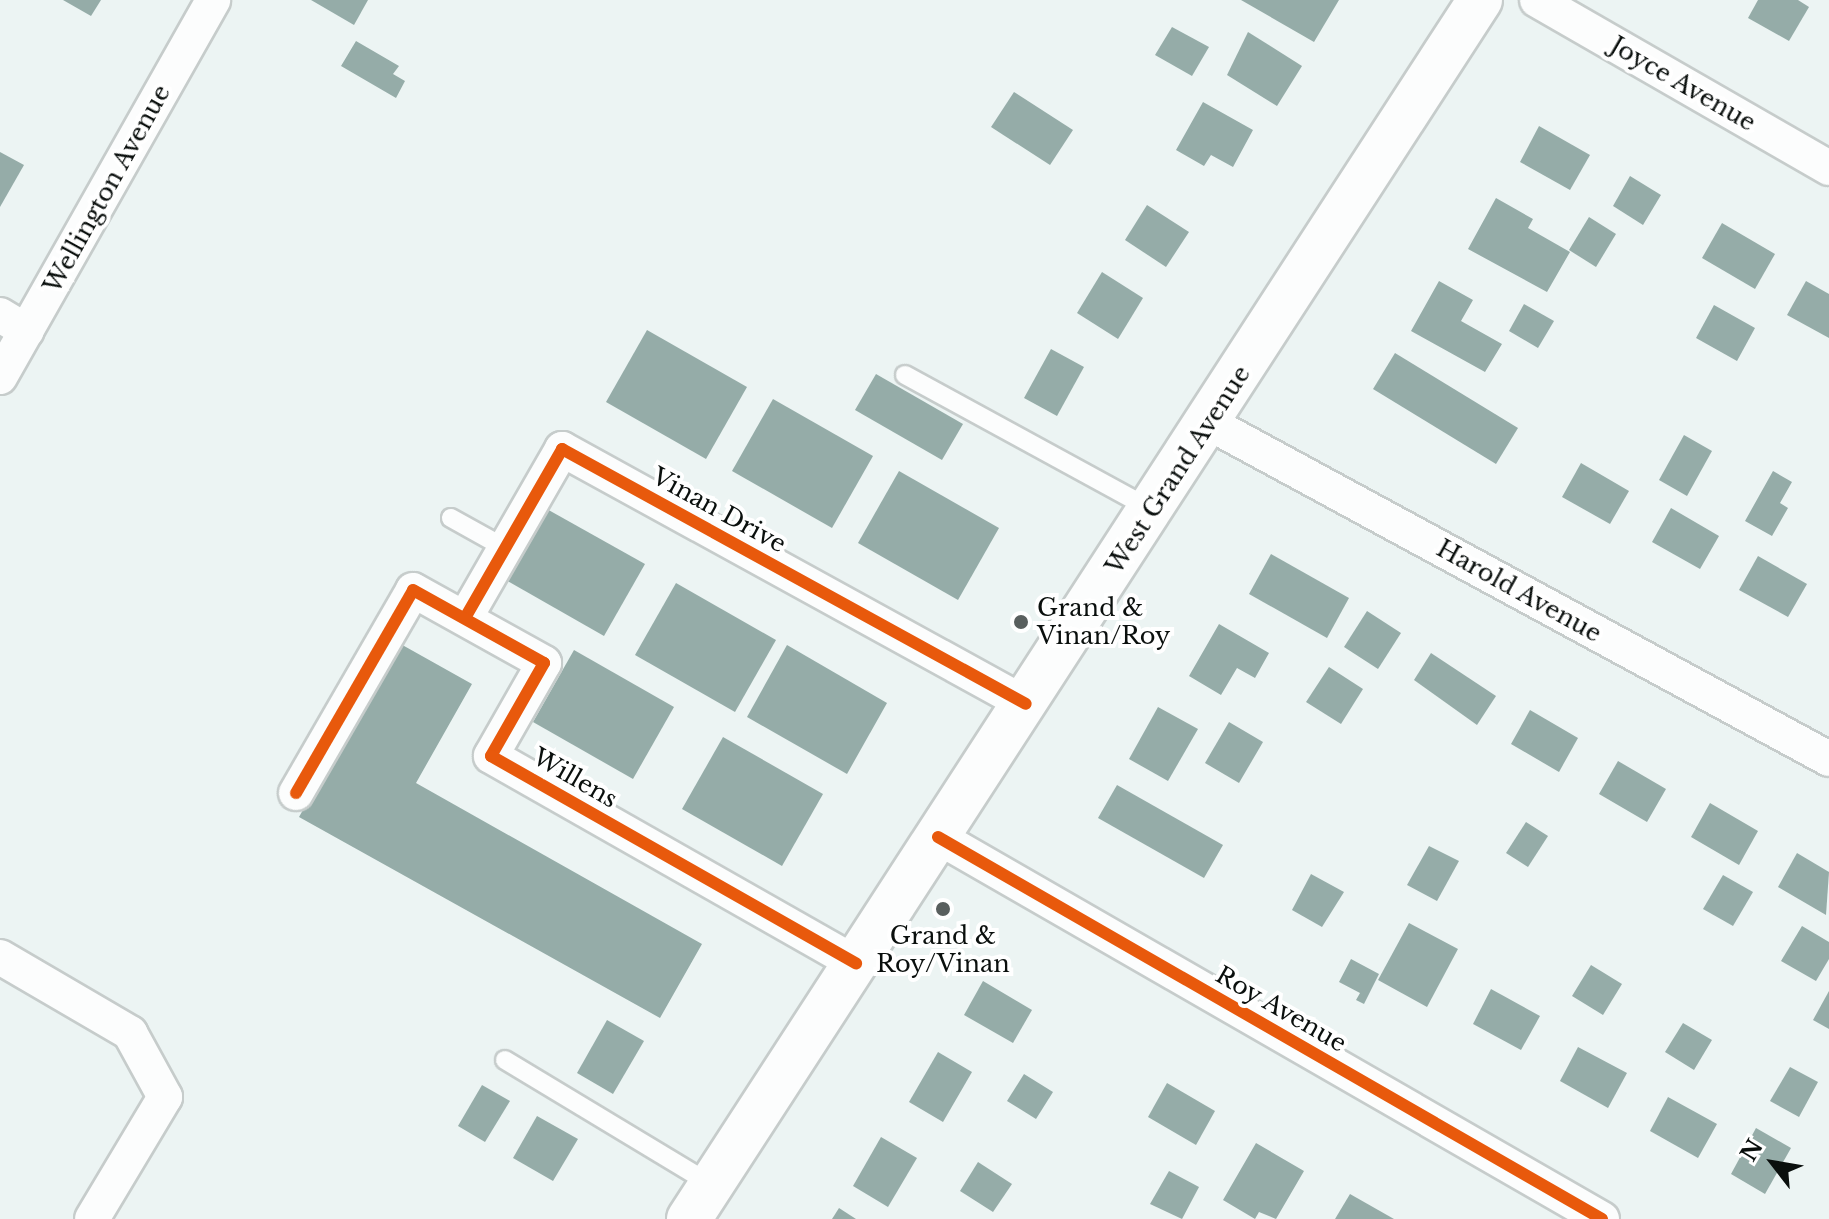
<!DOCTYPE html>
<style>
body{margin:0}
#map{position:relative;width:1829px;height:1219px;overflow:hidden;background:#ecf4f3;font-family:"Libre Baskerville",serif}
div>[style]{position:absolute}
.building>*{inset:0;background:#95aca8}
.roads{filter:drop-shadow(2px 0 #c6cccb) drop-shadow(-2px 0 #c6cccb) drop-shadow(0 2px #c6cccb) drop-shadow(0 -2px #c6cccb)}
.service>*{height:18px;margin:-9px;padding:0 9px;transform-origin:9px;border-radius:9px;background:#fcfdfd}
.minor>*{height:34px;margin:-17px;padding:0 17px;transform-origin:17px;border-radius:17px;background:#fcfdfd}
.secondary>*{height:44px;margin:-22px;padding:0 22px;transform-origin:22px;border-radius:22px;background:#fcfdfd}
.cycleway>*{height:12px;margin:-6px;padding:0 6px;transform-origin:6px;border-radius:6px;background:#e8590c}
.dots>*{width:22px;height:22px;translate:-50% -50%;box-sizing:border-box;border:4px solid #fff;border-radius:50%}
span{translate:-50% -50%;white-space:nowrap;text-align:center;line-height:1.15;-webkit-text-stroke:8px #fff;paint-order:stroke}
.street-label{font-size:24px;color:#0a0f0d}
.poi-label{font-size:24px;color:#0a0f0d}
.left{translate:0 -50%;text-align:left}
.north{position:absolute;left:1733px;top:1123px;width:80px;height:80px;-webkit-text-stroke:6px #fff;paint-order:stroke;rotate:301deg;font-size:22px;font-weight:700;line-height:32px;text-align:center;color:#0a0f0d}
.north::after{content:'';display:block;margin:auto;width:28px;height:36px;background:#0a0f0d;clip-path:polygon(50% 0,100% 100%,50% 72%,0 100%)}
</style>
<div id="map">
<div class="building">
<i style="clip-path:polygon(63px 0,101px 0,91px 16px)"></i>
<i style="clip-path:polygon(311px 0,368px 0,354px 25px)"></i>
<i style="clip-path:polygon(1241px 0,1339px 0,1314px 42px)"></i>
<i style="clip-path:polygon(1758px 0,1798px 0,1809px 7px,1789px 41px,1748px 18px)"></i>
<i style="clip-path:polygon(1172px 27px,1209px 47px,1192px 76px,1155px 55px)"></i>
<i style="clip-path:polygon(1248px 32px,1302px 66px,1277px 106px,1227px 75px)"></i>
<i style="clip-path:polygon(356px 41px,399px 66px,393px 74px,405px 81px,396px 98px,341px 66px)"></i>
<i style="clip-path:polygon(1014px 92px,1073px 130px,1050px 165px,991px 127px)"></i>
<i style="clip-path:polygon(1203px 102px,1253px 130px,1233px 167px,1211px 155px,1204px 166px,1176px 150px)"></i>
<i style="clip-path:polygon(1539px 126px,1590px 155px,1570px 190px,1520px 162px)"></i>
<i style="clip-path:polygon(0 152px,24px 165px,0 207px)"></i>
<i style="clip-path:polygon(1630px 176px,1661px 195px,1643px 225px,1613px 206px)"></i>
<i style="clip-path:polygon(1496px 198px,1533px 219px,1528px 228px,1570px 252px,1547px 292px,1468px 249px)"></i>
<i style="clip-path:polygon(1147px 205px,1189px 232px,1166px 267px,1125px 240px)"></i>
<i style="clip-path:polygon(1589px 217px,1616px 234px,1596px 267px,1569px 250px)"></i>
<i style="clip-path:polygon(1722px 223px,1775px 254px,1755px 289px,1702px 258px)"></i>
<i style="clip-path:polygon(1102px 272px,1143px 298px,1118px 339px,1077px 313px)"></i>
<i style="clip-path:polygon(1439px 281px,1473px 300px,1461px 321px,1502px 344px,1485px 372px,1411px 331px)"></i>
<i style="clip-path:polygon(1806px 281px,1829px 294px,1829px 338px,1787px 315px)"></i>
<i style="clip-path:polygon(1524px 304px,1554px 321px,1538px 348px,1509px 331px)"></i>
<i style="clip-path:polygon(1714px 305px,1755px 328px,1737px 361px,1696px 338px)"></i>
<i style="clip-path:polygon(647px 330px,747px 387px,706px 459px,606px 402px)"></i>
<i style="clip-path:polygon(1051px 349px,1084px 367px,1057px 416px,1024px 398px)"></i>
<i style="clip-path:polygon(1395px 353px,1518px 428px,1496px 464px,1373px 389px)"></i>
<i style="clip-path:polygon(876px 374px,963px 424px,942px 460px,855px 410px)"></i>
<i style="clip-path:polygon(773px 399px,873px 456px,832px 528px,732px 471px)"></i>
<i style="clip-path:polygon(1684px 435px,1712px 451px,1687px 496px,1659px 480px)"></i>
<i style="clip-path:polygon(1581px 463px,1629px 491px,1610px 524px,1562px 497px)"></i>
<i style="clip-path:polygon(899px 471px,999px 528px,958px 600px,858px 543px)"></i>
<i style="clip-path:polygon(1773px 471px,1792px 482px,1780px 503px,1788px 508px,1772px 536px,1745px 521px)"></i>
<i style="clip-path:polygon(545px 508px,645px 564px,604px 636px,504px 579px)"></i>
<i style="clip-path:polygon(1671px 508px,1719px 536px,1700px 569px,1652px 542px)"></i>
<i style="clip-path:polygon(1271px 554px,1349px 598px,1327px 638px,1249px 594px)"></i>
<i style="clip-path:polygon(1758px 556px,1807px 584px,1788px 617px,1739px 590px)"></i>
<i style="clip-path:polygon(676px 583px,776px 640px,735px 712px,635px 655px)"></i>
<i style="clip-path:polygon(1367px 611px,1401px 633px,1378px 669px,1344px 647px)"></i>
<i style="clip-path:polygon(1219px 624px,1269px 653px,1255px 678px,1237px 668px,1221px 695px,1189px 676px)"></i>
<i style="clip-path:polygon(397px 642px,472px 684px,416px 783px,702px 944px,660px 1018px,299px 817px)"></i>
<i style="clip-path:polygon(787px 645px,887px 703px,847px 774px,747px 717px)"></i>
<i style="clip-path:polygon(574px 650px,674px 707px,633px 779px,533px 722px)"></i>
<i style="clip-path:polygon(1431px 653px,1496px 696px,1477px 725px,1414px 680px)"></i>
<i style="clip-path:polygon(1329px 667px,1363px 689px,1341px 724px,1306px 702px)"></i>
<i style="clip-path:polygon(1158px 707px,1198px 729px,1168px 781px,1129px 759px)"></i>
<i style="clip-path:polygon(1530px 710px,1578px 738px,1559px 772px,1511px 744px)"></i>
<i style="clip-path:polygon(1229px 722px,1263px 742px,1239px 783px,1205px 763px)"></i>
<i style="clip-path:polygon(723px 737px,823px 794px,782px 866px,682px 809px)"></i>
<i style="clip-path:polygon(1618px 761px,1666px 789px,1647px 822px,1599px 794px)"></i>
<i style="clip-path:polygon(1117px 785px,1223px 845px,1204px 878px,1098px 818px)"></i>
<i style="clip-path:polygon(1710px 803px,1758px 831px,1739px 865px,1691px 837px)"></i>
<i style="clip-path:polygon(1526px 822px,1548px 836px,1528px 867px,1506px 853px)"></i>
<i style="clip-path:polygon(1429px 846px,1459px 861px,1437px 901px,1407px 885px)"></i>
<i style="clip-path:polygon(1797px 853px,1829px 872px,1826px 915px,1778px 887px)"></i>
<i style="clip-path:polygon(1311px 874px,1344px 892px,1322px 927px,1292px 910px)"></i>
<i style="clip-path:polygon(1723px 875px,1753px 892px,1733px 926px,1703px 909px)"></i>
<i style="clip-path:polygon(1409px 923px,1458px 949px,1427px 1007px,1378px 980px)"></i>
<i style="clip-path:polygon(1802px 926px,1829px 942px,1829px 959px,1816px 981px,1781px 961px)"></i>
<i style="clip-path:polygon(1351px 959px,1379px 974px,1364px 1004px,1356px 1000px,1360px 993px,1339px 982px)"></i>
<i style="clip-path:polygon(1591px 965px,1622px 984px,1603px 1015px,1572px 996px)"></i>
<i style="clip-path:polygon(983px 981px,1032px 1010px,1013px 1043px,964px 1015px)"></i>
<i style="clip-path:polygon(1491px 989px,1540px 1016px,1521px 1050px,1473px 1024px)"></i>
<i style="clip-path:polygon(1829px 991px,1829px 1029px,1813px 1020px)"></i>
<i style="clip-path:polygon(607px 1020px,644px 1041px,613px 1094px,577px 1073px)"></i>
<i style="clip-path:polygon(1683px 1023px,1712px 1040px,1694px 1070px,1665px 1052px)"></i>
<i style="clip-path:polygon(1578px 1047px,1627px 1073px,1608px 1108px,1560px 1081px)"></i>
<i style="clip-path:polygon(938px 1052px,972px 1072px,943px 1122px,909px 1102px)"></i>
<i style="clip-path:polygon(1790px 1067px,1818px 1082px,1799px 1117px,1770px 1101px)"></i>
<i style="clip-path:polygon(1024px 1074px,1053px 1092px,1036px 1119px,1007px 1101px)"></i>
<i style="clip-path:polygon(1167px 1083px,1215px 1111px,1196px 1145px,1148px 1117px)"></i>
<i style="clip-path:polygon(482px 1085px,510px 1101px,485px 1142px,458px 1126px)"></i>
<i style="clip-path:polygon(1668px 1097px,1717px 1124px,1698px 1158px,1650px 1131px)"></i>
<i style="clip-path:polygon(537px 1116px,578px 1139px,553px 1181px,513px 1158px)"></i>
<i style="clip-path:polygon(1756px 1128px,1791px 1148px,1765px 1194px,1731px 1174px)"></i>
<i style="clip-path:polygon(881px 1137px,917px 1158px,888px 1207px,853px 1186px)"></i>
<i style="clip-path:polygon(1256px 1143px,1304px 1171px,1276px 1219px,1259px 1212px,1255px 1219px,1223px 1200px)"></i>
<i style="clip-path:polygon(978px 1162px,1012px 1184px,993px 1212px,960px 1191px)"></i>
<i style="clip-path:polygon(1169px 1171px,1199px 1187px,1182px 1219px,1150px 1204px)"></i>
<i style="clip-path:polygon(1350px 1194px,1394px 1219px,1335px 1219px)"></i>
<i style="clip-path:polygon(839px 1208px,856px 1219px,832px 1219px)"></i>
</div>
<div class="roads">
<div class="service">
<i style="left:905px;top:375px;width:280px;rotate:28.6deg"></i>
<i style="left:451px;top:518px;width:62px;rotate:29.1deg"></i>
<i style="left:505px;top:1060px;width:242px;rotate:31.1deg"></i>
</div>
<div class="minor">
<i style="left:1537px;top:0;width:337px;rotate:29.9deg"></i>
<i style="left:0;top:315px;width:31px;rotate:31deg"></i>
<i style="left:0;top:377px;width:433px;rotate:-60.5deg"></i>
<i style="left:1209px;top:423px;width:705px;rotate:28.45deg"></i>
<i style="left:465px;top:618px;width:195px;rotate:-60.1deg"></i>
<i style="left:562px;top:449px;width:529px;rotate:28.79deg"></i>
<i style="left:296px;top:793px;width:234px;rotate:-60deg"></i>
<i style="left:413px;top:590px;width:150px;rotate:29.1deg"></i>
<i style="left:544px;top:663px;width:107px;rotate:119.7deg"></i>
<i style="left:491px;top:756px;width:420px;rotate:29.6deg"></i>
<i style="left:938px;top:837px;width:766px;rotate:29.91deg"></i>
<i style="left:0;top:957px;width:151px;rotate:30.3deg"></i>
<i style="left:130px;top:1033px;width:73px;rotate:61.3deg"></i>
<i style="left:165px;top:1097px;width:142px;rotate:120.9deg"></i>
</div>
<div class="secondary">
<i style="left:689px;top:1219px;width:1453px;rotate:-57.02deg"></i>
</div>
</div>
<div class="cycleway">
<i style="left:465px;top:618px;width:195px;rotate:-60.1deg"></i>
<i style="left:562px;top:449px;width:529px;rotate:28.79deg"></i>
<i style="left:296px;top:793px;width:234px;rotate:-60deg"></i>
<i style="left:413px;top:590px;width:150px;rotate:29.1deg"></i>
<i style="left:544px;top:663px;width:107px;rotate:119.7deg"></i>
<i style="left:491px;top:756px;width:420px;rotate:29.6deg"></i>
<i style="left:938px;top:837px;width:766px;rotate:29.91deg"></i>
</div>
<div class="dots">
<i style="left:1021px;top:622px;background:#595f5e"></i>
<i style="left:943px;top:909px;background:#595f5e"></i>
</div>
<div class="street-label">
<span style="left:1683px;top:84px;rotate:30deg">Joyce Avenue</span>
<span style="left:107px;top:189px;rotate:-61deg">Wellington Avenue</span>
<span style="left:1178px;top:470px;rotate:-57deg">West Grand Avenue</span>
<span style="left:719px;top:510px;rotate:29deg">Vinan Drive</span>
<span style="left:1519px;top:591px;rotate:29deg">Harold Avenue</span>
<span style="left:575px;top:778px;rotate:30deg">Willens</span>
<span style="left:1281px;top:1009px;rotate:30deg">Roy Avenue</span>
</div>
<div class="poi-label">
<span class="left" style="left:1037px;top:622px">Grand &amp;<br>Vinan/Roy</span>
<span style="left:943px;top:950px">Grand &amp;<br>Roy/Vinan</span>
</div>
<div class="north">N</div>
</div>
